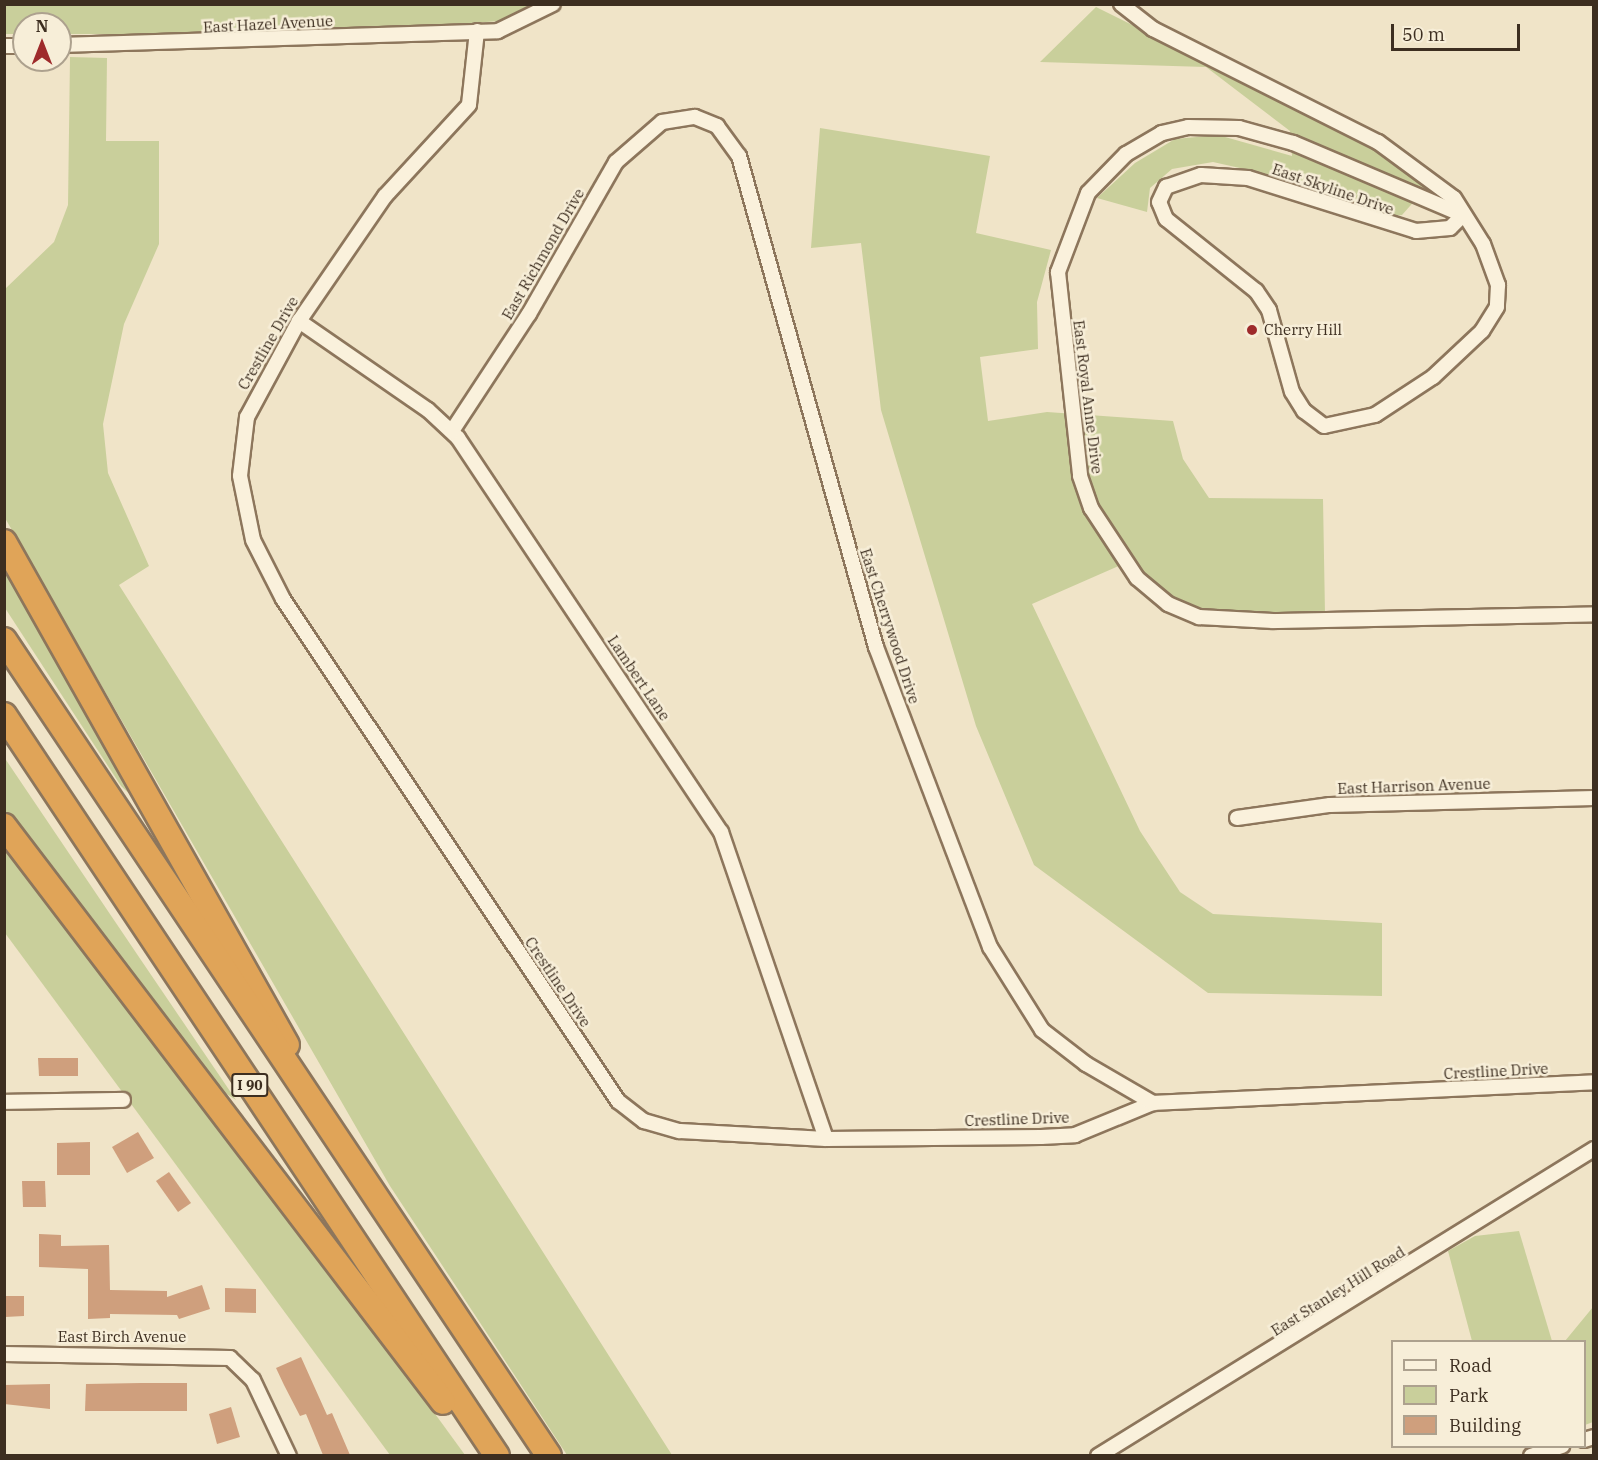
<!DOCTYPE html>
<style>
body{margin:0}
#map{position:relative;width:1598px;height:1460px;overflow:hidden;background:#f0e4c8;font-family:"IBM Plex Serif",serif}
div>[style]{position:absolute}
.green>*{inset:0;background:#c9cf9b}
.building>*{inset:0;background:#cf9f7d}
.roads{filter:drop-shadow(2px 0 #8d765c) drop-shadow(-2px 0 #8d765c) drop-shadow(0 2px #8d765c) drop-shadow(0 -2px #8d765c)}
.minor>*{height:14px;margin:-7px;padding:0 7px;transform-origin:7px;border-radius:7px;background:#faf1dc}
.motorway>*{height:24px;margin:-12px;padding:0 12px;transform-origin:12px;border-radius:12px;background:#e0a458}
.dots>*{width:16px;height:16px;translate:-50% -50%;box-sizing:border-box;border:3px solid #f7eed8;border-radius:50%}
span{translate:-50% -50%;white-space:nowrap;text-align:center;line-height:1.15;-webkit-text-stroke:5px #f7eed8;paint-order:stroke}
.shield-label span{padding:2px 4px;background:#f7eed8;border:2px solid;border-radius:4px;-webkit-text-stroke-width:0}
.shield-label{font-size:14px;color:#3d2e20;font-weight:700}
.street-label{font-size:15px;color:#3d2e20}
.poi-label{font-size:15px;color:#3d2e20}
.left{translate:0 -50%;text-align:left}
.frame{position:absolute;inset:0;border:6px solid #3d2e20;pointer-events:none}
.legend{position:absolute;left:1391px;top:1340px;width:195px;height:108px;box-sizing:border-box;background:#f7eed8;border:2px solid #ada18e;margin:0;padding:8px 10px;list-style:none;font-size:18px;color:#3d2e20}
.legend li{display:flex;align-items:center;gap:12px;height:30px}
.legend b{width:30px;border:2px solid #ada18e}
.north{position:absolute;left:12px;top:12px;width:60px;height:60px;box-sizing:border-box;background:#f7eed8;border:2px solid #ada18e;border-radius:50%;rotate:0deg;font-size:16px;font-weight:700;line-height:24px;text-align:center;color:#3d2e20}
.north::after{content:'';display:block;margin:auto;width:21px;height:27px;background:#9e2a2b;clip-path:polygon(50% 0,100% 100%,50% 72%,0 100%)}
.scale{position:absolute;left:1391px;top:24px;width:129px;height:27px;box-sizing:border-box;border:3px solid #3d2e20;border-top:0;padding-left:8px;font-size:18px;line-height:21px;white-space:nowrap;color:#3d2e20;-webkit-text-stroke:4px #f7eed8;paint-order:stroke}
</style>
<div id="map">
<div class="green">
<i style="clip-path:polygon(4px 5px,533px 5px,500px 21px,471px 23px,233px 34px,60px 34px,60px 24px,24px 24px,24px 34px,5px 34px)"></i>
<i style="clip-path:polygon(1096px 7px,1376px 146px,1426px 188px,1402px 215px,1393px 216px,1280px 177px,1213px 162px,1172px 169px,1150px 188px,1147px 212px,1097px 198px,1135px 163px,1175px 139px,1218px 135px,1292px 156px,1290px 131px,1206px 67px,1040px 62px)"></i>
<i style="clip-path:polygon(70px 57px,107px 58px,106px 141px,159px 141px,159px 244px,124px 324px,103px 424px,108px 473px,149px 566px,119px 585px,672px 1455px,567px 1455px,390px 1186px,5px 518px,5px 289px,54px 242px,68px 205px)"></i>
<i style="clip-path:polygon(820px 128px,990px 156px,976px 233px,1051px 250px,1037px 302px,1038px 349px,980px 357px,988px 421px,1047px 412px,1173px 421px,1183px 459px,1209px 498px,1323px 499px,1325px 614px,1219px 616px,1192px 608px,1146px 581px,1130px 561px,1032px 604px,1140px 831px,1180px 892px,1213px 914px,1382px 923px,1382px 996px,1208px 993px,1034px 865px,976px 726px,881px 410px,861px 243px,811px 248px)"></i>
<i style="clip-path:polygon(4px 566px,135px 799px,121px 786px,5px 608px)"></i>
<i style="clip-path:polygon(4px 757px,143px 963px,236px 1100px,222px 1091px,5px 811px)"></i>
<i style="clip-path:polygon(4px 842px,286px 1209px,465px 1455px,390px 1455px,5px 933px)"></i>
<i style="clip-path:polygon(1519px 1231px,1552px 1341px,1472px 1341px,1448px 1251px,1475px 1236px)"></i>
<i style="clip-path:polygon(1593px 1307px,1593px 1422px,1585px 1425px,1584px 1342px,1565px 1341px)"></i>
</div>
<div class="building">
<i style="clip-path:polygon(38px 1058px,78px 1058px,78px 1076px,39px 1076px)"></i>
<i style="clip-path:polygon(138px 1132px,154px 1158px,127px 1173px,112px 1147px)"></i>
<i style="clip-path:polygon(90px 1142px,90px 1175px,57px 1175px,57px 1143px)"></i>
<i style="clip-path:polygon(169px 1172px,191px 1203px,178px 1212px,156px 1181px)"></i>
<i style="clip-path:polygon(22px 1181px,45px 1181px,46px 1207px,23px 1207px)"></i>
<i style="clip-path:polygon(39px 1234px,61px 1235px,61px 1246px,109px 1245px,110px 1290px,167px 1291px,167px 1297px,202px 1285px,210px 1309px,179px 1319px,177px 1315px,110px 1314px,110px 1318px,88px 1319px,88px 1269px,39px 1267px)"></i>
<i style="clip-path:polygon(225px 1288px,256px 1289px,256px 1313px,225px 1312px)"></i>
<i style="clip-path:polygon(4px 1296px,24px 1296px,24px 1316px,5px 1317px)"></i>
<i style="clip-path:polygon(301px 1357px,327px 1415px,332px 1413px,350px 1455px,323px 1455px,306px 1414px,300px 1416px,284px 1385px,276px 1368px)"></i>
<i style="clip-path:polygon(141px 1383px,187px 1383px,187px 1411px,85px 1411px,86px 1384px)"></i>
<i style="clip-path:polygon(50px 1384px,50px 1409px,4px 1404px,4px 1385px)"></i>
<i style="clip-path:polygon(231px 1407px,240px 1437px,217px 1444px,209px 1414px)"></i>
</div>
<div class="roads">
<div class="minor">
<i style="left:1121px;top:4px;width:41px;rotate:38deg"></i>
<i style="left:1153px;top:29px;width:252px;rotate:26.7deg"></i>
<i style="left:1378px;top:142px;width:94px;rotate:36.4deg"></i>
<i style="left:1454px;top:198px;width:54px;rotate:57.8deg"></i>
<i style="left:1483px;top:244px;width:44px;rotate:69.9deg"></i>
<i style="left:1498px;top:285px;width:22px;rotate:93deg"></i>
<i style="left:1497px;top:307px;width:28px;rotate:122deg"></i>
<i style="left:1482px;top:331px;width:67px;rotate:136.8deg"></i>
<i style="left:1433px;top:377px;width:69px;rotate:146.8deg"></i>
<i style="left:1375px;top:415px;width:52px;rotate:167.8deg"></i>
<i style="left:1324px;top:426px;width:25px;rotate:-143deg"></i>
<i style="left:1304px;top:411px;width:22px;rotate:-122deg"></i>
<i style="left:1292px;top:392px;width:85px;rotate:-105.7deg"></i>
<i style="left:1269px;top:310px;width:23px;rotate:-124deg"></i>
<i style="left:1256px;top:291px;width:115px;rotate:-141.3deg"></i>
<i style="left:1166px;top:219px;width:18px;rotate:-112deg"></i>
<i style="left:1159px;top:202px;width:17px;rotate:-65deg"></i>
<i style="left:1166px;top:187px;width:37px;rotate:-19deg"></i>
<i style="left:1201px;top:175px;width:47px;rotate:3.7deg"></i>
<i style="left:1248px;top:178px;width:176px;rotate:17.5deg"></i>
<i style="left:1416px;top:231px;width:34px;rotate:-5deg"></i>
<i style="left:1450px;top:228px;width:18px;rotate:-45deg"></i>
<i style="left:477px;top:31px;width:74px;rotate:96.2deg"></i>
<i style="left:469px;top:105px;width:124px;rotate:132.7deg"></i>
<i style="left:385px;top:196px;width:152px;rotate:124.5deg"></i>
<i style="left:299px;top:321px;width:109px;rotate:118.4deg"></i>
<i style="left:247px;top:417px;width:59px;rotate:96.8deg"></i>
<i style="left:240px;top:476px;width:65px;rotate:78.5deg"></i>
<i style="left:253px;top:540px;width:66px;rotate:63deg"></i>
<i style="left:283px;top:599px;width:604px;rotate:56.28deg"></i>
<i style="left:618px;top:1101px;width:33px;rotate:38deg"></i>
<i style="left:644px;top:1121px;width:37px;rotate:16deg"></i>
<i style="left:680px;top:1131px;width:146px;rotate:3.1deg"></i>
<i style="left:826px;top:1139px;width:215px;rotate:-0.5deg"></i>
<i style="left:1041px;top:1137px;width:34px;rotate:-3deg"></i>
<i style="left:1075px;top:1135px;width:84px;rotate:-22.3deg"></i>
<i style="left:1153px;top:1103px;width:441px;rotate:-2.7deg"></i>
<i style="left:60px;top:45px;width:438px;rotate:-1.8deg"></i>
<i style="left:498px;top:31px;width:61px;rotate:-26.1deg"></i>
<i style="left:4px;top:46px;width:20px"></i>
<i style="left:1463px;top:215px;width:185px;rotate:-157deg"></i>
<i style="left:1293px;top:143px;width:56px;rotate:-164.5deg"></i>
<i style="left:1239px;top:128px;width:51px;rotate:-178.9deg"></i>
<i style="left:1188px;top:127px;width:27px;rotate:167deg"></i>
<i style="left:1162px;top:133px;width:42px;rotate:149.7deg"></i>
<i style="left:1126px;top:154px;width:54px;rotate:134.3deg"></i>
<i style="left:1088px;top:193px;width:85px;rotate:110.8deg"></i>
<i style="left:1058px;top:272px;width:205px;rotate:83.8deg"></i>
<i style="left:1080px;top:476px;width:34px;rotate:71deg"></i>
<i style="left:1091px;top:508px;width:84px;rotate:56.7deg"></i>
<i style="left:1137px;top:578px;width:40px;rotate:40deg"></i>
<i style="left:1168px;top:604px;width:34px;rotate:23deg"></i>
<i style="left:1199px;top:617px;width:74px;rotate:3.1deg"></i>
<i style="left:1273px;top:621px;width:321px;rotate:-1.2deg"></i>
<i style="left:299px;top:321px;width:157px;rotate:34.6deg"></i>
<i style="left:428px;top:410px;width:41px;rotate:43deg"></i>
<i style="left:458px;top:438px;width:474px;rotate:56.3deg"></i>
<i style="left:721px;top:832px;width:324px;rotate:71.1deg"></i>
<i style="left:452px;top:431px;width:140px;rotate:-56.7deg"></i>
<i style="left:529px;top:314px;width:175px;rotate:-60.2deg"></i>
<i style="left:616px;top:162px;width:61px;rotate:-41deg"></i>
<i style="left:662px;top:122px;width:33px;rotate:-9deg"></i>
<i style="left:695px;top:117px;width:24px;rotate:22deg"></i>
<i style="left:717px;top:126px;width:37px;rotate:54deg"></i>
<i style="left:739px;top:156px;width:510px;rotate:74.41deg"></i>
<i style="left:876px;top:647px;width:321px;rotate:69.2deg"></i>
<i style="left:990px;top:947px;width:98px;rotate:57.9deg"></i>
<i style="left:1042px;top:1030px;width:56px;rotate:37.7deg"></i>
<i style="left:1086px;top:1064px;width:78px;rotate:30.2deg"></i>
<i style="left:1237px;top:818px;width:94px;rotate:-8deg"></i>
<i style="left:1330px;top:805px;width:264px;rotate:-1.5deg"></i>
<i style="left:4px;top:1102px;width:119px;rotate:-1deg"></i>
<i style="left:4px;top:1354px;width:226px;rotate:1deg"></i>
<i style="left:230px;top:1358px;width:32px;rotate:44deg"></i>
<i style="left:253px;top:1380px;width:84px;rotate:64.7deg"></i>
<i style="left:1584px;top:1440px;width:10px;rotate:-17deg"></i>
<i style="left:1098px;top:1456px;width:583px;rotate:-31.76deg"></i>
<i style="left:1531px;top:1456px;width:33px;rotate:-18deg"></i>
</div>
<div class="motorway">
<i style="left:4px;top:542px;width:577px;rotate:60.64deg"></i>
<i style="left:4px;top:640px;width:981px;rotate:56.26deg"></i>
<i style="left:4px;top:715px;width:890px;rotate:56.36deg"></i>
<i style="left:4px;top:826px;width:724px;rotate:52.69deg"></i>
</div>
</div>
<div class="dots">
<i style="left:1252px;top:330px;background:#9e2a2b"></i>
</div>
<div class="shield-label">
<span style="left:250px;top:1085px">I 90</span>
</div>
<div class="street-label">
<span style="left:268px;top:24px;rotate:-3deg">East Hazel Avenue</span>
<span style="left:1333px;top:189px;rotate:19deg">East Skyline Drive</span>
<span style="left:543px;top:254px;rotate:-60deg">East Richmond Drive</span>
<span style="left:268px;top:343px;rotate:-60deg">Crestline Drive</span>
<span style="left:1088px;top:397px;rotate:83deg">East Royal Anne Drive</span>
<span style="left:890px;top:626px;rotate:72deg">East Cherrywood Drive</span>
<span style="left:639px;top:678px;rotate:56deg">Lambert Lane</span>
<span style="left:1414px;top:786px;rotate:-2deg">East Harrison Avenue</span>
<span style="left:558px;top:982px;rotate:56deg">Crestline Drive</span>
<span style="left:1496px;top:1071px;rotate:-3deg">Crestline Drive</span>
<span style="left:1017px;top:1119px;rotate:-2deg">Crestline Drive</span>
<span style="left:1338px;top:1291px;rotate:-32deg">East Stanley Hill Road</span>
<span style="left:122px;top:1337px">East Birch Avenue</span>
</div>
<div class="poi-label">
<span class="left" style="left:1264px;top:330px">Cherry Hill</span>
</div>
<div class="frame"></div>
<ul class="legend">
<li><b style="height:8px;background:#faf1dc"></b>Road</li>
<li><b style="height:16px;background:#c9cf9b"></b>Park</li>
<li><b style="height:16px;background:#cf9f7d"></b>Building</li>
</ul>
<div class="north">N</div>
<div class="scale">50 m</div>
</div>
